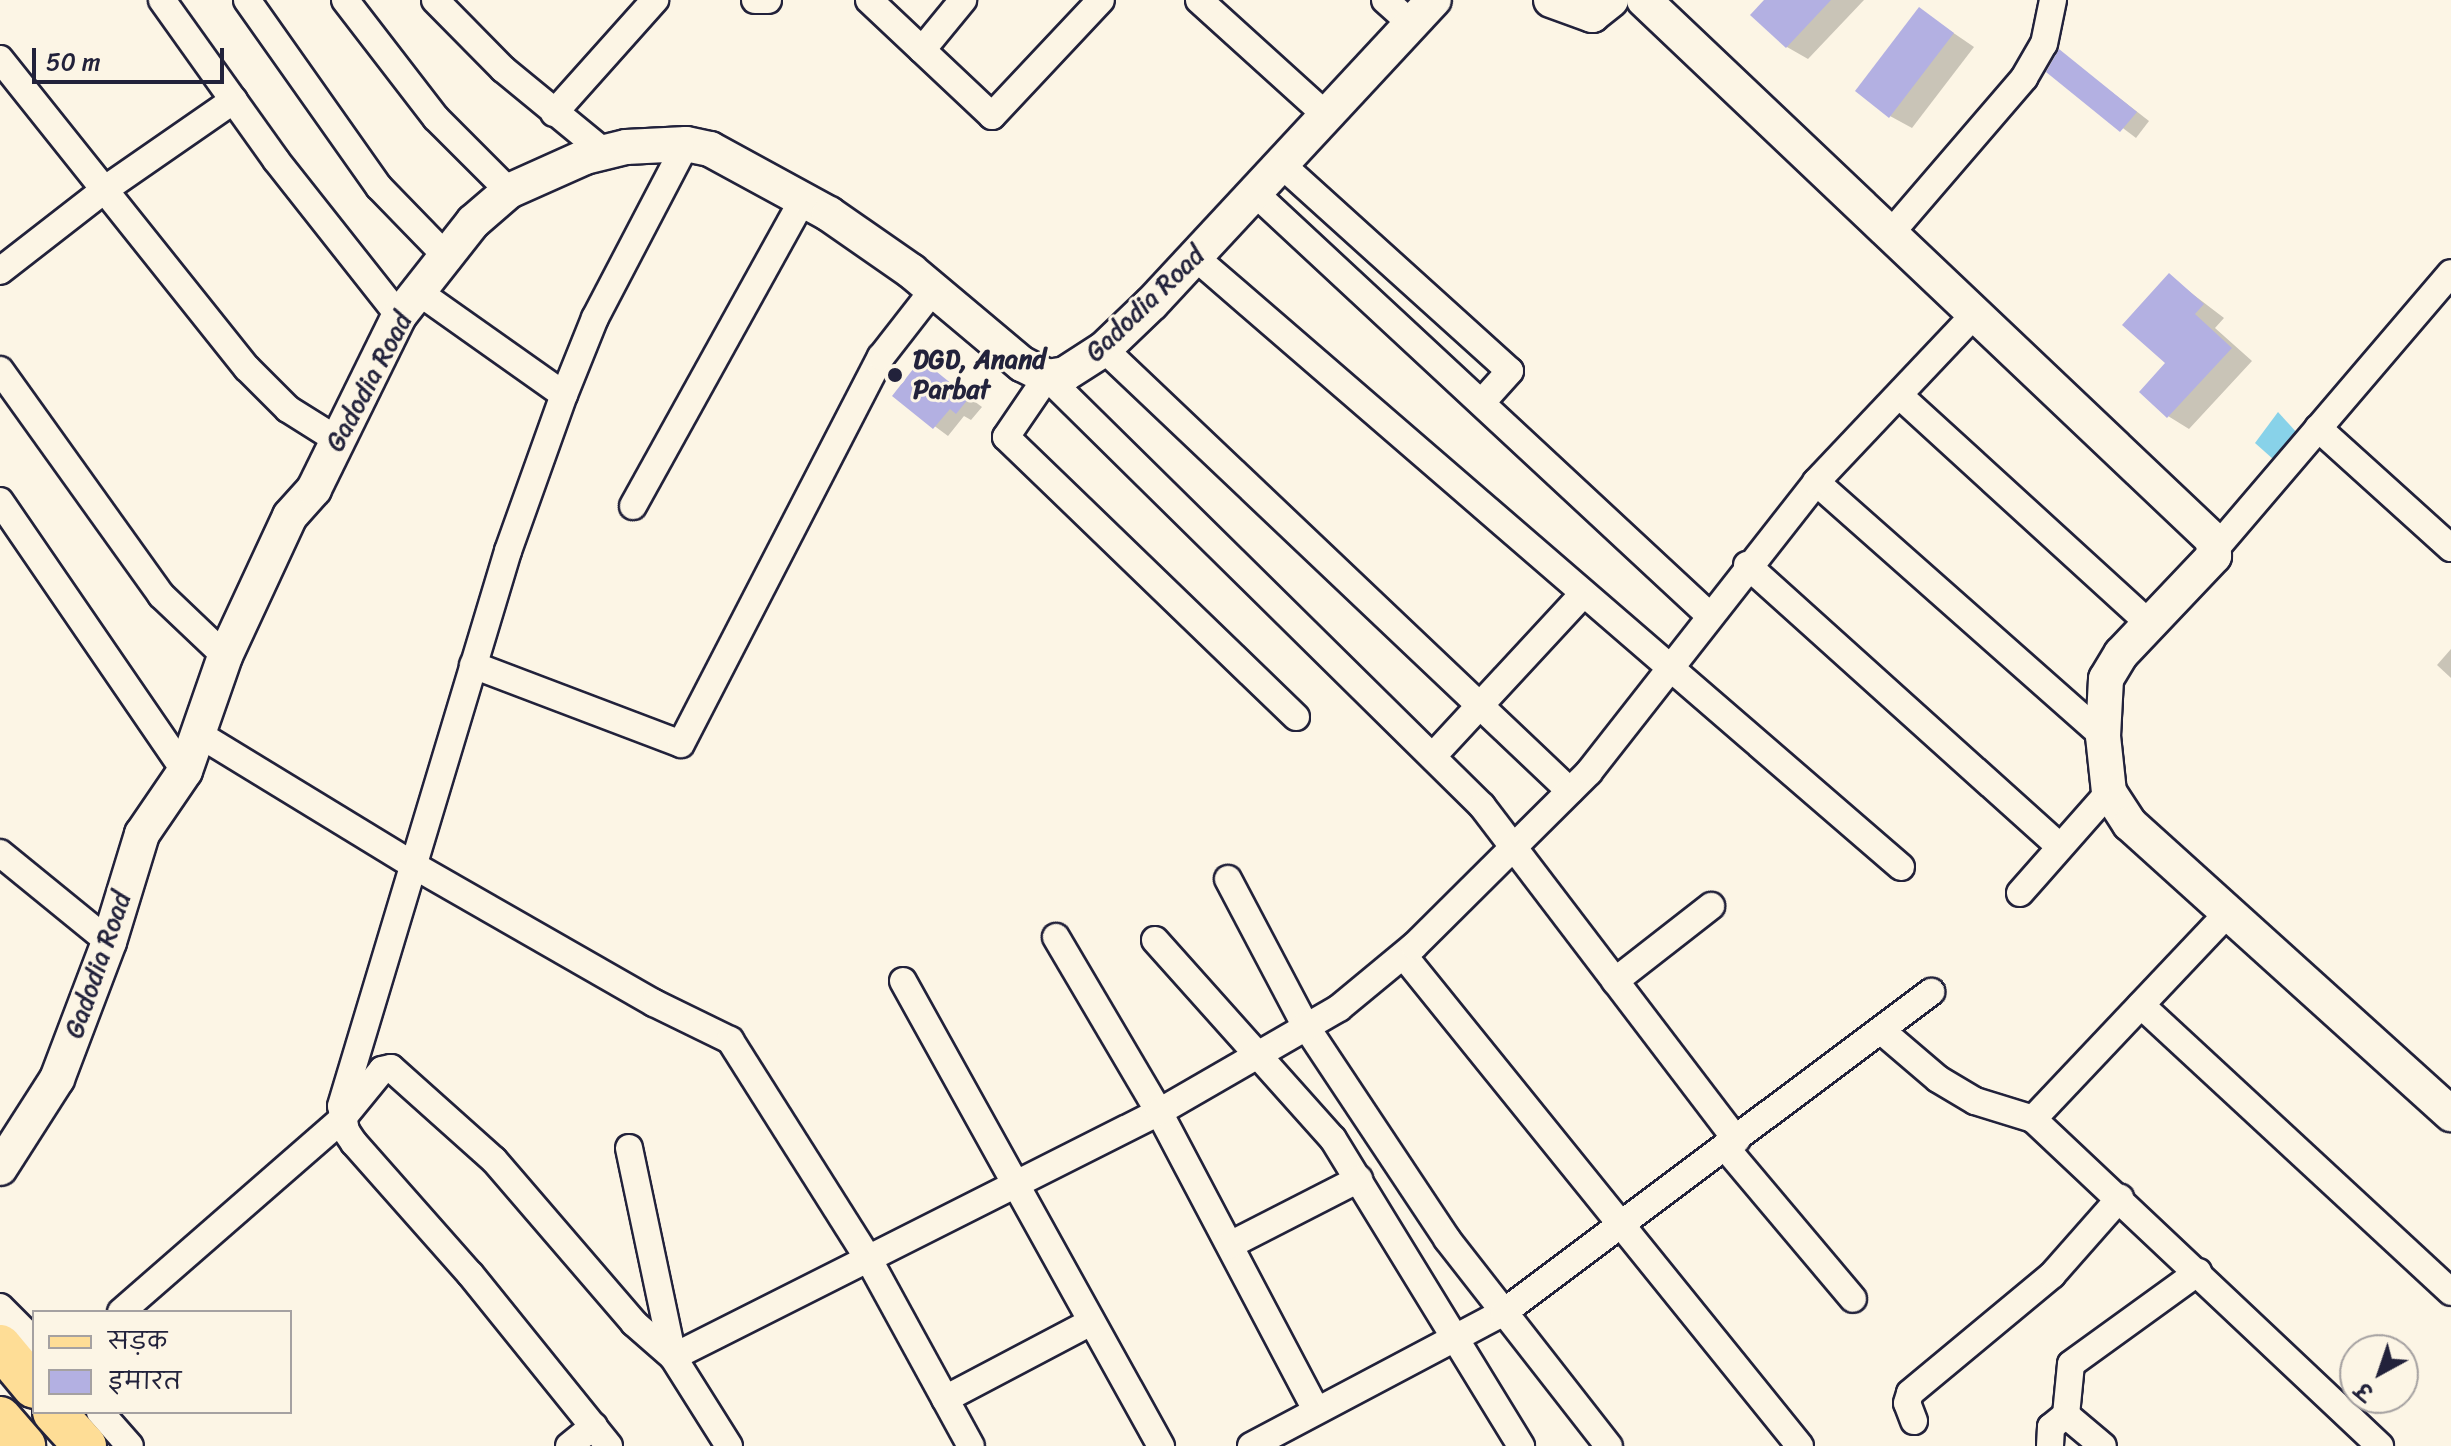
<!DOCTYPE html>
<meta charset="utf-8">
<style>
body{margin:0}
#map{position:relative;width:2451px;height:1446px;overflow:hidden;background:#fcf5e5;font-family:Sriracha,"Playpen Sans Deva",sans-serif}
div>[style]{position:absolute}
.water>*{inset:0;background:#88d2e9}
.shadow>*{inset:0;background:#0003}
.building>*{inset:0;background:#b3b0e2}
.roads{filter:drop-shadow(2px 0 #22223b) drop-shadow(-2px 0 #22223b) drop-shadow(0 2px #22223b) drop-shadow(0 -2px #22223b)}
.minor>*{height:26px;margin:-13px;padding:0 13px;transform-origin:13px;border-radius:13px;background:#fcf5e5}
.tertiary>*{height:34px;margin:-17px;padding:0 17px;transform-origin:17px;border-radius:17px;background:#fcf5e5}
.primary>*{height:42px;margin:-21px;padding:0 21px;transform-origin:21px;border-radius:21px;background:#fedd96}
.dots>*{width:22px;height:22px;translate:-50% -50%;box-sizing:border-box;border:4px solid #fcf5e5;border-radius:50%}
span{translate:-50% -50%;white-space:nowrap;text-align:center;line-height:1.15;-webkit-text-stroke:6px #fcf5e5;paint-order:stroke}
.street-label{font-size:26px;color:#22223b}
.poi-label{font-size:26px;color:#22223b;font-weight:700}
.left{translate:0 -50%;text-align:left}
.legend{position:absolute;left:32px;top:1310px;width:260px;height:104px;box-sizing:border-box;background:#fcf5e5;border:2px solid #a5a1a1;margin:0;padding:10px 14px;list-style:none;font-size:24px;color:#22223b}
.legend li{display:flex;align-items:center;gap:16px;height:40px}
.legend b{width:40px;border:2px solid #a5a1a1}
.north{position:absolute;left:2339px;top:1334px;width:80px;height:80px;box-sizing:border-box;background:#fcf5e5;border:2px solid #a5a1a1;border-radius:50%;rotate:220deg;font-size:22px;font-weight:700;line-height:32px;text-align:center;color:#22223b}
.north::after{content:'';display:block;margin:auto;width:28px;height:36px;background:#22223b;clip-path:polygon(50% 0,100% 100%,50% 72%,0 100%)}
.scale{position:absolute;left:32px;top:48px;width:192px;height:36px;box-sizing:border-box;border:4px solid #22223b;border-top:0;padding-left:10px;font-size:24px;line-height:28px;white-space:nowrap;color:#22223b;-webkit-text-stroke:6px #fcf5e5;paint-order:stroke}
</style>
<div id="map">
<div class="water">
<i style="clip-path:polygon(2278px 412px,2298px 434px,2273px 459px,2255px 443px)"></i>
</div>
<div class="shadow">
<i style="clip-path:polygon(1767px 0,1864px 0,1808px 59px,1787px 47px)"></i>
<i style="clip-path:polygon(1920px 10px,1974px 47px,1912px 128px,1890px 116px)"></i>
<i style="clip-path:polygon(2060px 52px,2149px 121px,2136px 138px,2049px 72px)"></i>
<i style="clip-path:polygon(2169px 276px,2224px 318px,2215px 328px,2252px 361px,2189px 429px,2168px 416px)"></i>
<i style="clip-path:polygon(922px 362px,982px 407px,971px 420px,964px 416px,948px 436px,894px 396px)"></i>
<i style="clip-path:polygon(2451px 649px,2451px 678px,2437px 665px)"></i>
</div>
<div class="building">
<i style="clip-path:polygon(1764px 0,1831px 0,1786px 48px,1750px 15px)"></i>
<i style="clip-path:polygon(1919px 7px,1954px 33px,1889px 118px,1855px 91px)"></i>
<i style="clip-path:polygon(2059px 49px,2137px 112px,2120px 132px,2046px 72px)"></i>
<i style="clip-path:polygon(2169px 273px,2204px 304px,2195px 314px,2232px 348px,2167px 418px,2139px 392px,2165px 363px,2122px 325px)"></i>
<i style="clip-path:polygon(921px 359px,969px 398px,956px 414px,950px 409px,933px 429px,892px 396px)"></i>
</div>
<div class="roads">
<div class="minor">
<i style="left:162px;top:0;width:196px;rotate:54.5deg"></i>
<i style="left:276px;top:160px;width:199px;rotate:51.7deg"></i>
<i style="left:247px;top:0;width:229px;rotate:54.8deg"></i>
<i style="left:379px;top:187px;width:100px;rotate:45.8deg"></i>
<i style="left:345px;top:0;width:149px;rotate:52.4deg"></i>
<i style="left:436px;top:118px;width:103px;rotate:45deg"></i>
<i style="left:435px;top:0;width:97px;rotate:45.4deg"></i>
<i style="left:503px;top:69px;width:131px;rotate:39.4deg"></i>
<i style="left:755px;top:0;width:13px"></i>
<i style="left:869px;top:0;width:169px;rotate:43.3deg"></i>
<i style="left:992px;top:116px;width:159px;rotate:-46.8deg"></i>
<i style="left:1199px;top:0;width:173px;rotate:42.2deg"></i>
<i style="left:1385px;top:0;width:38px;rotate:42deg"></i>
<i style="left:922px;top:50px;width:65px;rotate:-50.6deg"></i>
<i style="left:0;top:59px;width:396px;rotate:51.4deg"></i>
<i style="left:247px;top:368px;width:58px;rotate:45deg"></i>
<i style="left:288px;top:409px;width:60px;rotate:32.1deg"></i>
<i style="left:554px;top:113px;width:152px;rotate:-48.2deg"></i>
<i style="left:1282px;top:165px;width:307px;rotate:42.1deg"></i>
<i style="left:1510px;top:371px;width:40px;rotate:132deg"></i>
<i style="left:1256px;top:194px;width:617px;rotate:42.9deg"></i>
<i style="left:1890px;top:234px;width:206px;rotate:-49.3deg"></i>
<i style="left:2024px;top:78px;width:39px;rotate:-60deg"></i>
<i style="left:2044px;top:44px;width:45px;rotate:-78.4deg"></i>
<i style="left:1195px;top:257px;width:933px;rotate:40.83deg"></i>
<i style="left:0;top:271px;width:132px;rotate:-37.9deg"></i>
<i style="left:104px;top:190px;width:158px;rotate:-34.7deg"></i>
<i style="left:420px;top:293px;width:176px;rotate:35.3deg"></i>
<i style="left:1104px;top:349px;width:642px;rotate:43.49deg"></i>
<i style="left:0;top:370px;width:277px;rotate:54.4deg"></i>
<i style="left:161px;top:595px;width:88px;rotate:43.6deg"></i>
<i style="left:1899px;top:395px;width:340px;rotate:42.4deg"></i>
<i style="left:2318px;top:428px;width:179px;rotate:42.1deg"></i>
<i style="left:1816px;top:482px;width:383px;rotate:41.5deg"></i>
<i style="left:0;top:501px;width:327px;rotate:55.6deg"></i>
<i style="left:633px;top:506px;width:352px;rotate:-61deg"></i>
<i style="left:2217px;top:547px;width:360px;rotate:-49.5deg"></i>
<i style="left:1747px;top:565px;width:421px;rotate:42deg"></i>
<i style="left:473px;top:665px;width:222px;rotate:20.8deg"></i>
<i style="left:681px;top:744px;width:436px;rotate:-62.7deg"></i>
<i style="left:881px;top:357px;width:86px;rotate:-52.1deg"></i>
<i style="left:1296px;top:717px;width:403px;rotate:-136deg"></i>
<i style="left:1006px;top:437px;width:73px;rotate:-55.7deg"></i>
<i style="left:1047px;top:377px;width:611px;rotate:44.6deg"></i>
<i style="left:1482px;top:806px;width:420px;rotate:52.7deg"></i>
<i style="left:197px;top:733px;width:253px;rotate:31.4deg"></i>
<i style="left:413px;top:865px;width:278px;rotate:29.8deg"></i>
<i style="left:654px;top:1003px;width:85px;rotate:26deg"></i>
<i style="left:730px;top:1040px;width:260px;rotate:57.7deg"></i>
<i style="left:869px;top:1260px;width:212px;rotate:61.3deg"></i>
<i style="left:1433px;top:756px;width:219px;rotate:-47.2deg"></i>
<i style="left:0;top:853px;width:141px;rotate:39.2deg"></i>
<i style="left:1228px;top:879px;width:165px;rotate:62.2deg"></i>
<i style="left:1305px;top:1025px;width:257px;rotate:56.4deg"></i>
<i style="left:1447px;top:1239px;width:263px;rotate:52deg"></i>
<i style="left:2020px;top:893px;width:135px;rotate:-48.6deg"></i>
<i style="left:1056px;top:937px;width:203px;rotate:59.5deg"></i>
<i style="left:1159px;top:1112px;width:337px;rotate:62.2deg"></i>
<i style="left:1155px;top:940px;width:267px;rotate:48.2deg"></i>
<i style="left:1333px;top:1139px;width:360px;rotate:58.5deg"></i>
<i style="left:1404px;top:956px;width:630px;rotate:51.06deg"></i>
<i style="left:903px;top:981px;width:532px;rotate:60.98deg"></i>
<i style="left:1615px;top:981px;width:122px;rotate:-38deg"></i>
<i style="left:2141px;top:1005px;width:422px;rotate:42.8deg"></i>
<i style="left:1883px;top:1032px;width:72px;rotate:40.5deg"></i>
<i style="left:1938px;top:1079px;width:43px;rotate:30.7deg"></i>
<i style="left:1975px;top:1101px;width:61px;rotate:17.2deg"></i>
<i style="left:2033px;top:1119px;width:477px;rotate:43.3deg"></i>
<i style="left:2033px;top:1119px;width:284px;rotate:-46.6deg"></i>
<i style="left:629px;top:1148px;width:214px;rotate:78.1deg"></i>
<i style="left:673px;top:1357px;width:544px;rotate:-26.75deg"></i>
<i style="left:1159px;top:1112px;width:208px;rotate:-30deg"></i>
<i style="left:1339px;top:1008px;width:97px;rotate:-39.6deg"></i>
<i style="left:1414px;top:946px;width:247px;rotate:-44.8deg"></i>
<i style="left:1589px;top:772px;width:368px;rotate:-51.9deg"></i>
<i style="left:1816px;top:482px;width:231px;rotate:-46.6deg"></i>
<i style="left:1726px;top:1148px;width:197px;rotate:49.9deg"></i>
<i style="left:1230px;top:1245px;width:145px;rotate:-27.1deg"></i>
<i style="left:0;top:1307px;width:48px;rotate:45deg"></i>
<i style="left:121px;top:1312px;width:293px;rotate:-41.1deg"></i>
<i style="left:342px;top:1119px;width:63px;rotate:-50.8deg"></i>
<i style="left:382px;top:1070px;width:9px;rotate:-13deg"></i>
<i style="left:391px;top:1068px;width:138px;rotate:41.8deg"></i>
<i style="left:494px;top:1160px;width:215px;rotate:49.3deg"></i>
<i style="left:634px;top:1323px;width:52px;rotate:41.1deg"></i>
<i style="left:673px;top:1357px;width:105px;rotate:57.8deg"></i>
<i style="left:945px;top:1399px;width:163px;rotate:-27.8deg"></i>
<i style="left:100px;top:1412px;width:45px;rotate:48.6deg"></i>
<i style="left:2066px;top:1415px;width:51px;rotate:-84.4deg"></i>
<i style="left:2071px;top:1364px;width:157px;rotate:-35.9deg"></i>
<i style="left:1914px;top:1421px;width:19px;rotate:-111deg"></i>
<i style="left:1907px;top:1403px;width:10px;rotate:-73deg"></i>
<i style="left:1910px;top:1393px;width:185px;rotate:-39.7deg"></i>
<i style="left:2052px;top:1275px;width:103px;rotate:-48.6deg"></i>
<i style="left:569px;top:1446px;width:32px;rotate:-39deg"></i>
<i style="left:609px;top:1446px;width:221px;rotate:-128.9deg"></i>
<i style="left:470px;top:1274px;width:175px;rotate:-131.5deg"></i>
<i style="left:354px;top:1143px;width:14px;rotate:-124deg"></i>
<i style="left:346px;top:1131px;width:25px;rotate:-101deg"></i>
<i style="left:341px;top:1106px;width:580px;rotate:-73.25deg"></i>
<i style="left:508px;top:551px;width:166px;rotate:-70.3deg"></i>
<i style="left:564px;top:395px;width:83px;rotate:-68.1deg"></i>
<i style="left:595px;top:318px;width:196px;rotate:-62.4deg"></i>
<i style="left:1251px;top:1446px;width:286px;rotate:-27.9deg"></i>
<i style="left:1504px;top:1312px;width:534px;rotate:-36.85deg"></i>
<i style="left:2050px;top:1446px;width:19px;rotate:-87deg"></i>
<i style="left:2051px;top:1427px;width:19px;rotate:-39deg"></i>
<i style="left:2066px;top:1415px;width:48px;rotate:40deg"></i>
</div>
<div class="tertiary">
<i style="left:1551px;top:0;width:44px;rotate:20.1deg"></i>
<i style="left:1592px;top:15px;width:24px;rotate:-38deg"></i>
<i style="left:1644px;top:0;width:784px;rotate:43.5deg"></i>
<i style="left:2213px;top:540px;width:16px;rotate:86deg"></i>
<i style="left:2214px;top:556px;width:135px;rotate:133.5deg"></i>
<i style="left:2121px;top:654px;width:29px;rotate:121deg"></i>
<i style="left:2106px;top:679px;width:57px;rotate:93deg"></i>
<i style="left:2103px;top:736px;width:56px;rotate:83.9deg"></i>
<i style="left:2109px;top:792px;width:38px;rotate:57deg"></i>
<i style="left:2130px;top:824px;width:433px;rotate:42.1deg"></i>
<i style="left:0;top:1168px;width:106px;rotate:-57.4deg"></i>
<i style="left:57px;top:1079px;width:147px;rotate:-69.2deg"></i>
<i style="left:109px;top:942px;width:113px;rotate:-73deg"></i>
<i style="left:142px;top:834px;width:76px;rotate:-55.7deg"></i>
<i style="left:185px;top:771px;width:122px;rotate:-70.8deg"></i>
<i style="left:225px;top:656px;width:154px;rotate:-65.1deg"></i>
<i style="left:290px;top:516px;width:36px;rotate:-48deg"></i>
<i style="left:314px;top:489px;width:193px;rotate:-63.8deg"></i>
<i style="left:399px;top:316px;width:120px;rotate:-51.8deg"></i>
<i style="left:473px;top:222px;width:48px;rotate:-40.7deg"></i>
<i style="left:509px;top:191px;width:83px;rotate:-24.1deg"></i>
<i style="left:585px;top:157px;width:42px;rotate:-13.7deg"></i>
<i style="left:626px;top:147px;width:60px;rotate:-2.9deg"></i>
<i style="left:686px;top:144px;width:25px;rotate:12deg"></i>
<i style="left:710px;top:149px;width:136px;rotate:28.6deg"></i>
<i style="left:829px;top:214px;width:100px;rotate:34.8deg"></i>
<i style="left:911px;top:271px;width:145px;rotate:40deg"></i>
<i style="left:1022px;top:364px;width:28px;rotate:27deg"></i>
<i style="left:1047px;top:377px;width:18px;rotate:-9deg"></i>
<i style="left:1065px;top:374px;width:46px;rotate:-32.7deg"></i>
<i style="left:1104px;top:349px;width:66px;rotate:-43.8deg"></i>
<i style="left:1152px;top:303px;width:414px;rotate:-47.1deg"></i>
</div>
<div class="primary">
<i style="left:0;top:1346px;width:53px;rotate:50.3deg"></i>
<i style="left:54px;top:1412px;width:46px;rotate:47.6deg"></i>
<i style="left:0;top:1418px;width:37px;rotate:49deg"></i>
</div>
</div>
<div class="dots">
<i style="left:895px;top:375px;background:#22223b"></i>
</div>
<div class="street-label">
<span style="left:1145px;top:304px;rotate:-44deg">Gadodia Road</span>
<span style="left:369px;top:382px;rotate:-62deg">Gadodia Road</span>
<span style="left:98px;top:965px;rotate:-71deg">Gadodia Road</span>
</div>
<div class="poi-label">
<span class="left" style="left:913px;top:375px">DGD, Anand<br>Parbat</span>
</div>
<ul class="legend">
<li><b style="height:10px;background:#fedd96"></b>सड़क</li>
<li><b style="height:22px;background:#b3b0e2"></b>इमारत</li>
</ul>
<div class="north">उ</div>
<div class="scale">50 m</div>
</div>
